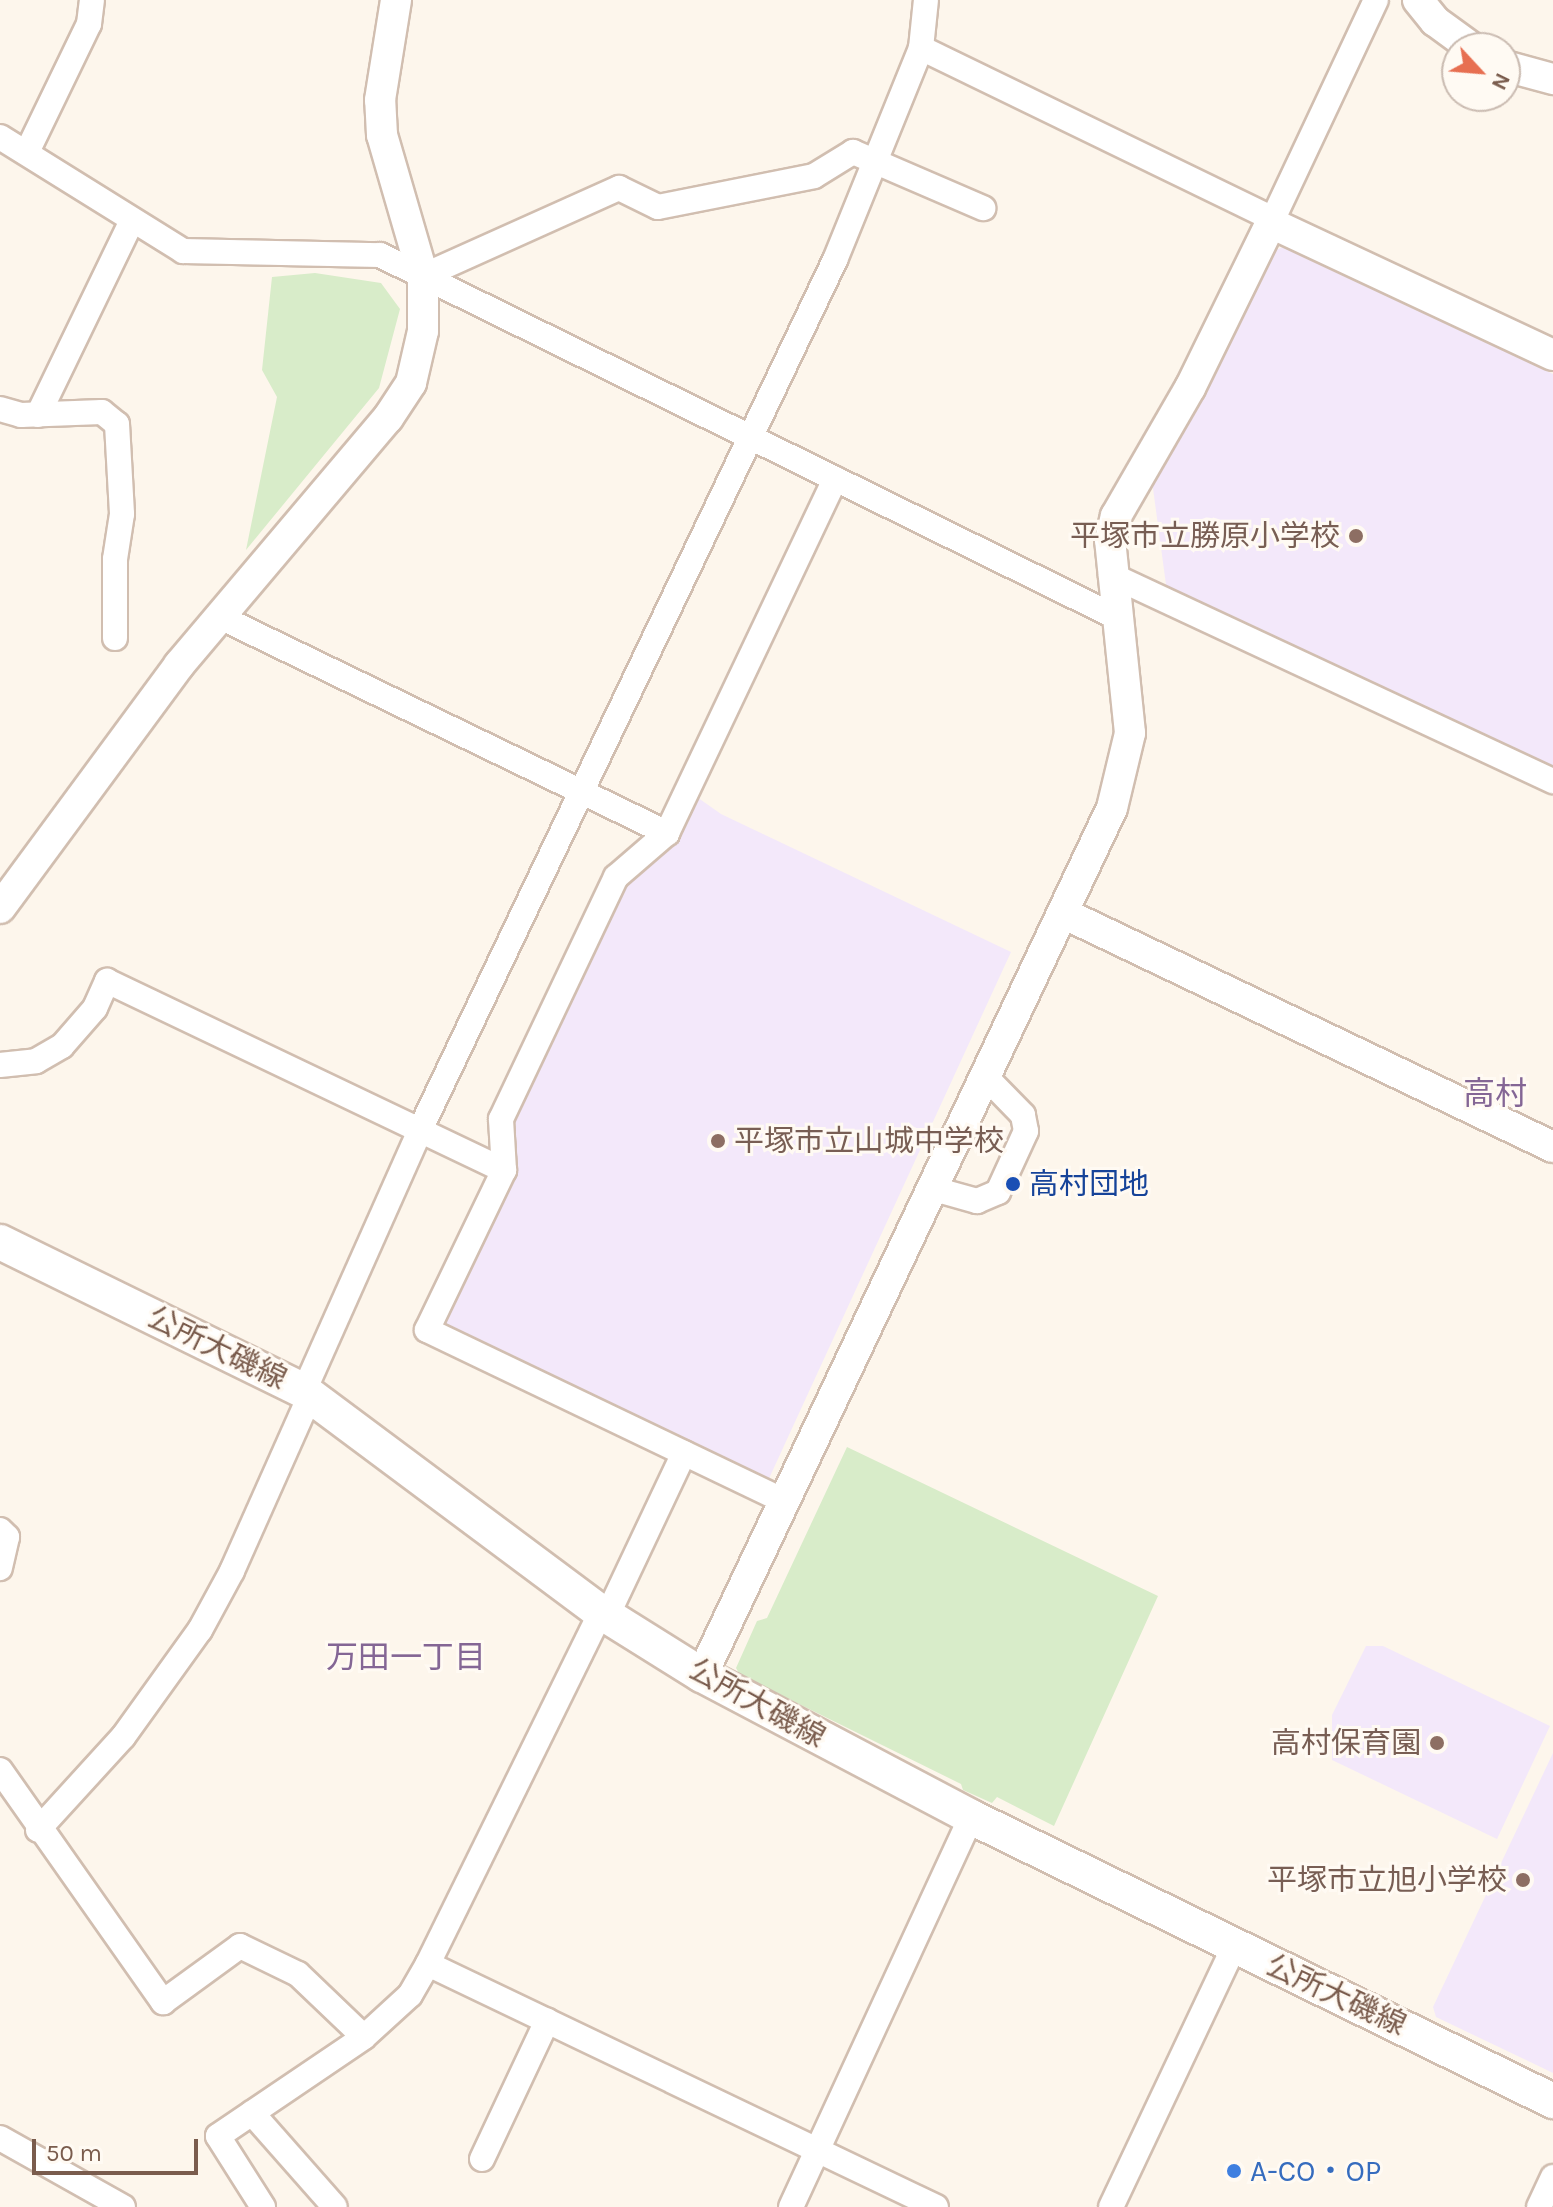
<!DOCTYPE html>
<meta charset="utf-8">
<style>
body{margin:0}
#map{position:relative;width:1553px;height:2207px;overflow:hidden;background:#fdf6ec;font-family:Karla,"Noto Sans JP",sans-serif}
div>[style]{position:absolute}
.education>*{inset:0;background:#f3e8fa}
.green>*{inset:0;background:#d8ecc9}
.roads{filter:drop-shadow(2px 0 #d1beb0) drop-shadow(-2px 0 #d1beb0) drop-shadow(0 2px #d1beb0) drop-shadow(0 -2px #d1beb0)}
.minor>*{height:24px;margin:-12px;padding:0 12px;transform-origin:12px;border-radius:12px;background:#fff}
.tertiary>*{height:30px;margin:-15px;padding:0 15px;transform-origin:15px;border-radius:15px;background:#fff}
.secondary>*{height:34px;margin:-17px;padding:0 17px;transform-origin:17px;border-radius:17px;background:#fff}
.dots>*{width:22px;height:22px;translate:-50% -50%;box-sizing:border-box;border:4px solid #fffaf3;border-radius:50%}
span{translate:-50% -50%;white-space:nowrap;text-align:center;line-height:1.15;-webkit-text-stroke:6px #fffaf3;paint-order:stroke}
.education-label{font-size:30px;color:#785e54}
.right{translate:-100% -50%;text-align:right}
.left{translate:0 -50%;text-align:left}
.transit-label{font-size:30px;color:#164399}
.street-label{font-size:30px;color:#7a5c4d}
.shop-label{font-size:30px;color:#366cbe}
.neighbourhood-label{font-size:32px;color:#846695}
.north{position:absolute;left:1441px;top:32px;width:80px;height:80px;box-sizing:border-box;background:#fffaf3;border:2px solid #cabbb1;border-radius:50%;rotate:116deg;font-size:22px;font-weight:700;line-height:32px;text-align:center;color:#7a5c4d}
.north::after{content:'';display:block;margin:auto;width:28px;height:36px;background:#e76f51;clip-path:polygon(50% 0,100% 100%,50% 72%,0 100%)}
.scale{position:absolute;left:32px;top:2139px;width:166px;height:36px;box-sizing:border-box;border:4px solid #7a5c4d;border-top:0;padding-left:10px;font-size:24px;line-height:28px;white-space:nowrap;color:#7a5c4d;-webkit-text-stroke:6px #fffaf3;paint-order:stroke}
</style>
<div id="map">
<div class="education">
<i style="clip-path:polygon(1286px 246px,1553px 374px,1553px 774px,1167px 592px,1152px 481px,1214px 377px,1273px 251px)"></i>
<i style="clip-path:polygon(694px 795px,721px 814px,1011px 952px,766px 1485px,446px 1330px,441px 1316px,509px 1121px,619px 886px,668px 850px)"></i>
<i style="clip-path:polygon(1366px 1646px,1383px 1646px,1550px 1726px,1497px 1839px,1332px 1760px,1332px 1715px)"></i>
<i style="clip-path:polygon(1553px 1753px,1553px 2073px,1436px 2017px,1433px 2007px)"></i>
</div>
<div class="green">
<i style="clip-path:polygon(315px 273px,381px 283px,400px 309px,379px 388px,246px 550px,277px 397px,262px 370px,272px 277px)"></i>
<i style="clip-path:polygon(847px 1447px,1158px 1596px,1054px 1826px,997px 1797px,992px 1803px,963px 1790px,961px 1784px,740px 1675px,736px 1668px,757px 1621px,767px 1618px)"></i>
</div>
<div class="roads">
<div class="minor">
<i style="left:921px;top:48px;width:391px;rotate:25.9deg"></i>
<i style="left:0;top:137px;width:216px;rotate:31.9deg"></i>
<i style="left:183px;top:251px;width:197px;rotate:1.2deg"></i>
<i style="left:380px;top:255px;width:820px;rotate:26.19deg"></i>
<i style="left:28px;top:150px;width:140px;rotate:-64.2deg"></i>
<i style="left:89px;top:24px;width:24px;rotate:-83deg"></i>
<i style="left:1271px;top:223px;width:246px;rotate:-64.8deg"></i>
<i style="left:423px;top:276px;width:215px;rotate:-24.2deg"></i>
<i style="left:619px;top:188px;width:43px;rotate:26deg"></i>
<i style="left:658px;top:207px;width:159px;rotate:-11.2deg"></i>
<i style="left:814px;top:176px;width:46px;rotate:-31.6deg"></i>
<i style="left:853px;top:152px;width:142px;rotate:23.3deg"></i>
<i style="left:0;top:409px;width:22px;rotate:16deg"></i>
<i style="left:21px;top:415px;width:81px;rotate:-2.1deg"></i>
<i style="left:102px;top:412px;width:19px;rotate:39deg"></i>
<i style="left:117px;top:424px;width:90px;rotate:86.8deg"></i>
<i style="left:122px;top:514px;width:46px;rotate:98.8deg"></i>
<i style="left:115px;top:559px;width:79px;rotate:90deg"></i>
<i style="left:38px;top:415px;width:213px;rotate:-64.2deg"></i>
<i style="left:1111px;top:575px;width:488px;rotate:25deg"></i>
<i style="left:218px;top:616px;width:499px;rotate:25.8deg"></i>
<i style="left:0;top:1065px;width:36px;rotate:-6deg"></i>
<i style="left:36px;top:1061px;width:30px;rotate:-30deg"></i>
<i style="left:62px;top:1046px;width:50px;rotate:-49deg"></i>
<i style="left:95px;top:1008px;width:30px;rotate:-66deg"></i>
<i style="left:107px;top:981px;width:440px;rotate:25.5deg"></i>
<i style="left:934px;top:1189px;width:45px;rotate:15.6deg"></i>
<i style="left:977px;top:1201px;width:23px;rotate:-23deg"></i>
<i style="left:998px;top:1192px;width:67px;rotate:-65.3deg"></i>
<i style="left:1026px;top:1131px;width:16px;rotate:-101deg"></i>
<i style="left:1023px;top:1115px;width:54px;rotate:-134.3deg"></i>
<i style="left:304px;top:1391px;width:286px;rotate:-66deg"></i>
<i style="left:420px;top:1130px;width:964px;rotate:-64.5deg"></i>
<i style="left:835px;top:260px;width:229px;rotate:-67.9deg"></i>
<i style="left:921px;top:48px;width:48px;rotate:-84.1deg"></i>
<i style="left:784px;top:1501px;width:396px;rotate:-154.4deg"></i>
<i style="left:427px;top:1330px;width:178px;rotate:-64.3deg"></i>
<i style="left:504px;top:1170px;width:51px;rotate:-93.4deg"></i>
<i style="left:501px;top:1119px;width:268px;rotate:-64.6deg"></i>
<i style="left:616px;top:877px;width:67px;rotate:-40.8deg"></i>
<i style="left:667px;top:833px;width:392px;rotate:-64.6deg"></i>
<i style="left:0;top:1530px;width:10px;rotate:45deg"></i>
<i style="left:7px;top:1537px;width:32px;rotate:103deg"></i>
<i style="left:601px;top:1612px;width:392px;rotate:116.2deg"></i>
<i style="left:428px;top:1964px;width:563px;rotate:25.56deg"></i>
<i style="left:607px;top:1616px;width:180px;rotate:-64.7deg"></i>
<i style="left:0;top:1770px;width:284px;rotate:54.9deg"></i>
<i style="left:163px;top:2002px;width:95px;rotate:-36deg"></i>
<i style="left:240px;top:1946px;width:64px;rotate:25.8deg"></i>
<i style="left:298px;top:1974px;width:91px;rotate:43.7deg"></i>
<i style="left:38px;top:1830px;width:126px;rotate:-47.6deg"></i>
<i style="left:123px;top:1737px;width:132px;rotate:-54.3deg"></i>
<i style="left:200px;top:1630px;width:67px;rotate:-61.5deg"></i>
<i style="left:232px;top:1571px;width:192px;rotate:-66deg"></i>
<i style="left:252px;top:2113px;width:125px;rotate:48.6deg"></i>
<i style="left:0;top:2138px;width:141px;rotate:29.3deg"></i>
<i style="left:482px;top:2159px;width:153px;rotate:-64.8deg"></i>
<i style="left:263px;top:2207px;width:84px;rotate:-122.4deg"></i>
<i style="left:218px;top:2136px;width:176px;rotate:-34.1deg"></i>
<i style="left:364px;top:2037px;width:62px;rotate:-42.4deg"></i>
<i style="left:410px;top:1995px;width:36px;rotate:-60deg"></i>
<i style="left:791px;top:2207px;width:430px;rotate:-65.2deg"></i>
<i style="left:1111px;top:2207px;width:288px;rotate:-64.7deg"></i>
<i style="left:1539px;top:2207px;width:33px;rotate:-65deg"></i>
</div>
<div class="tertiary">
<i style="left:1418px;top:0;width:27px;rotate:51deg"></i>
<i style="left:1435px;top:21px;width:46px;rotate:36.1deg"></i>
<i style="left:1505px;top:66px;width:50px;rotate:15.2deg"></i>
<i style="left:0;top:908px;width:302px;rotate:-53.6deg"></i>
<i style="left:179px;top:665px;width:324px;rotate:-49.8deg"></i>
<i style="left:388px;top:418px;width:42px;rotate:-56.7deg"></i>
<i style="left:411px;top:383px;width:53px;rotate:-77deg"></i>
<i style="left:423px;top:331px;width:55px;rotate:-90deg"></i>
<i style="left:423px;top:276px;width:147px;rotate:-106.2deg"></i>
<i style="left:382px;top:135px;width:35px;rotate:-93deg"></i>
<i style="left:380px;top:100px;width:101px;rotate:-80.9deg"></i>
<i style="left:1063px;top:913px;width:543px;rotate:25.53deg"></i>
<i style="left:702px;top:1675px;width:959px;rotate:-64.69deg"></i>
<i style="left:1112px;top:808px;width:77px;rotate:-76.5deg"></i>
<i style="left:1130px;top:733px;width:194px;rotate:-95.9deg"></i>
<i style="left:1110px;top:540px;width:25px;rotate:-76deg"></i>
<i style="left:1116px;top:516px;width:148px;rotate:-60deg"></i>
<i style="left:1190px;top:388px;width:184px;rotate:-63.9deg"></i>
<i style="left:1271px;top:223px;width:311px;rotate:25.1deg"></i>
</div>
<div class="secondary">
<i style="left:0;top:1242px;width:339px;rotate:26.1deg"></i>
<i style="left:304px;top:1391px;width:370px;rotate:36.7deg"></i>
<i style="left:601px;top:1612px;width:119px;rotate:32deg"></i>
<i style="left:702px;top:1675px;width:304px;rotate:27.8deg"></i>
<i style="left:971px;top:1817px;width:648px;rotate:26.01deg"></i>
</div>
</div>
<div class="dots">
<i style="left:1356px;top:536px;background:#8d6e63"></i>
<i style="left:718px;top:1141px;background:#8d6e63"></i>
<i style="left:1013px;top:1184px;background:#1a4fb4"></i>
<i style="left:1437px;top:1743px;background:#8d6e63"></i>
<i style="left:1523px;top:1880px;background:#8d6e63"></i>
<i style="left:1234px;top:2171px;background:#3f7fe0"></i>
</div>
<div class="education-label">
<span class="right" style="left:1340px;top:536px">平塚市立勝原小学校</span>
<span class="left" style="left:734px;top:1141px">平塚市立山城中学校</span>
<span class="right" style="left:1421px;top:1743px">高村保育園</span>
<span class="right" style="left:1507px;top:1880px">平塚市立旭小学校</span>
</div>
<div class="transit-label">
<span class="left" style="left:1029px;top:1184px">高村団地</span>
</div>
<div class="street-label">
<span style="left:217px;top:1348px;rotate:26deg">公所大磯線</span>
<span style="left:757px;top:1703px;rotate:29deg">公所大磯線</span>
<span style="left:1336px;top:1995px;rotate:25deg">公所大磯線</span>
</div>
<div class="shop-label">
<span class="left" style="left:1250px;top:2171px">A-CO・OP</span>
</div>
<div class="neighbourhood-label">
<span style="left:1495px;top:1094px">高村</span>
<span style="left:406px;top:1658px">万田一丁目</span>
</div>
<div class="north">N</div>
<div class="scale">50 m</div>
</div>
